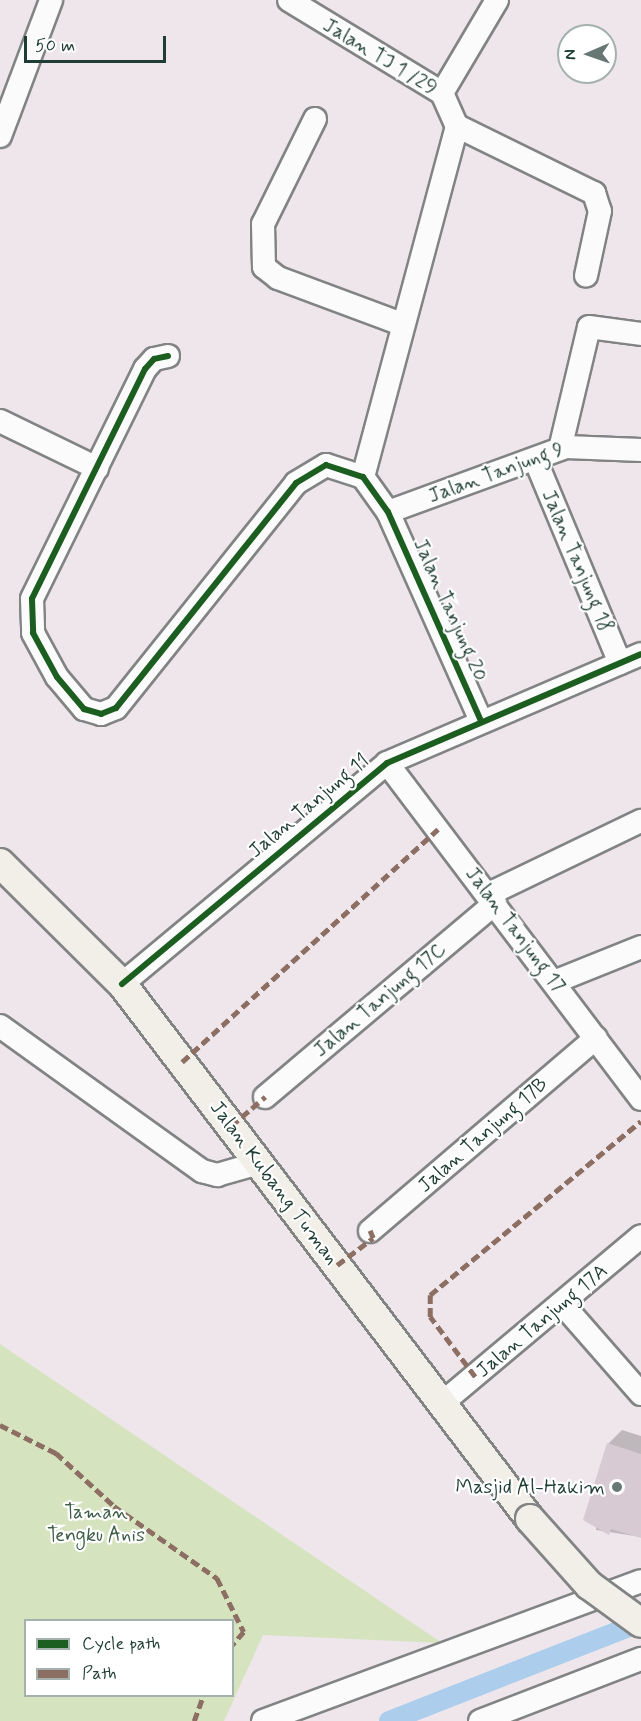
<!DOCTYPE html>
<style>
body{margin:0}
#map{position:relative;width:641px;height:1721px;overflow:hidden;background:#eee6eb;font-family:Mynerve,sans-serif}
div>[style]{position:absolute}
.green>*{inset:0;background:#d5e3be}
.shadow>*{inset:0;background:#0003}
.canal>*{height:20px;margin:-10px;padding:0 10px;transform-origin:10px;border-radius:10px;background:#acceec}
.building>*{inset:0;background:#d7cad2}
.roads{filter:drop-shadow(2px 0 #828484) drop-shadow(-2px 0 #828484) drop-shadow(0 2px #828484) drop-shadow(0 -2px #828484)}
.minor>*{height:22px;margin:-11px;padding:0 11px;transform-origin:11px;border-radius:11px;background:#fcfbfc}
.major>*{height:28px;margin:-14px;padding:0 14px;transform-origin:14px;border-radius:14px;background:#f2eee8}
.bridges{filter:drop-shadow(2px 0 #828484) drop-shadow(-2px 0 #828484) drop-shadow(0 2px #828484) drop-shadow(0 -2px #828484)}
.major-bridge>*{height:28px;margin:-14px;padding:0 14px;transform-origin:14px;border-radius:14px;background:#f2eee8}
.quiet>*{height:4.5px;margin-top:-2.25px;transform-origin:0;background:repeating-linear-gradient(90deg,#8d6e63 0 9px,transparent 0 13.5px)}
.cycleway>*{height:6px;margin:-3px;padding:0 3px;transform-origin:3px;border-radius:3px;background:#1b5e20}
.dots>*{width:16px;height:16px;translate:-50% -50%;box-sizing:border-box;border:3px solid #fff;border-radius:50%}
span{translate:-50% -50%;white-space:nowrap;text-align:center;line-height:1.15;-webkit-text-stroke:4.5px #fff;paint-order:stroke}
.street-label{font-size:20px;color:#1f3d34}
.poi-label{font-size:20px;color:#1f3d34}
.right{translate:-100% -50%;text-align:right}
.park-label{font-size:20px;color:#3f5e48}
.legend{position:absolute;left:24px;top:1619px;width:210px;height:78px;box-sizing:border-box;background:#fff;border:2px solid #a5b1ae;margin:0;padding:8px 10px;list-style:none;font-size:18px;color:#1f3d34}
.legend li{display:flex;align-items:center;gap:12px;height:30px}
.legend b{width:30px;border:2px solid #a5b1ae}
.north{position:absolute;left:557px;top:24px;width:60px;height:60px;box-sizing:border-box;background:#fff;border:2px solid #a5b1ae;border-radius:50%;rotate:268deg;font-size:16px;font-weight:700;line-height:24px;text-align:center;color:#1f3d34}
.north::after{content:'';display:block;margin:auto;width:21px;height:27px;background:#677874;clip-path:polygon(50% 0,100% 100%,50% 72%,0 100%)}
.scale{position:absolute;left:24px;top:36px;width:142px;height:27px;box-sizing:border-box;border:3px solid #1f3d34;border-top:0;padding-left:8px;font-size:18px;line-height:21px;white-space:nowrap;color:#1f3d34;-webkit-text-stroke:4px #fff;paint-order:stroke}
</style>
<div id="map">
<div class="green">
<i style="clip-path:polygon(evenodd,0 1344px,442px 1643px,263px 1635px,224px 1721px,0 1721px,0 1344px,26px 1620px,232px 1620px,232px 1696px,26px 1696px,26px 1620px)"></i>
</div>
<div class="shadow">
<i style="clip-path:polygon(622px 1430px,641px 1436px,641px 1537px,596px 1530px,608px 1444px)"></i>
</div>
<div class="canal">
<i style="left:389px;top:1721px;width:271px;rotate:-21.4deg"></i>
</div>
<div class="building">
<i style="clip-path:polygon(607px 1443px,641px 1454px,641px 1538px,611px 1529px,609px 1535px,583px 1520px)"></i>
</div>
<div class="roads">
<div class="minor">
<i style="left:289px;top:0;width:179px;rotate:31.3deg"></i>
<i style="left:442px;top:93px;width:36px;rotate:66deg"></i>
<i style="left:442px;top:93px;width:108px;rotate:-59.4deg"></i>
<i style="left:315px;top:119px;width:117px;rotate:116.3deg"></i>
<i style="left:263px;top:224px;width:43px;rotate:88.7deg"></i>
<i style="left:264px;top:267px;width:18px;rotate:38deg"></i>
<i style="left:278px;top:278px;width:132px;rotate:20.4deg"></i>
<i style="left:457px;top:126px;width:153px;rotate:26.1deg"></i>
<i style="left:594px;top:193px;width:19px;rotate:72deg"></i>
<i style="left:600px;top:211px;width:66px;rotate:102.2deg"></i>
<i style="left:0;top:136px;width:145px;rotate:-69.4deg"></i>
<i style="left:168px;top:356px;width:14px;rotate:168deg"></i>
<i style="left:154px;top:359px;width:13px;rotate:132deg"></i>
<i style="left:145px;top:369px;width:256px;rotate:116.2deg"></i>
<i style="left:32px;top:599px;width:34px;rotate:88deg"></i>
<i style="left:33px;top:633px;width:50px;rotate:61.4deg"></i>
<i style="left:57px;top:677px;width:42px;rotate:49.8deg"></i>
<i style="left:84px;top:709px;width:18px;rotate:16deg"></i>
<i style="left:101px;top:714px;width:16px;rotate:-22deg"></i>
<i style="left:116px;top:708px;width:288px;rotate:-51.3deg"></i>
<i style="left:296px;top:483px;width:35px;rotate:-31deg"></i>
<i style="left:326px;top:465px;width:39px;rotate:18deg"></i>
<i style="left:363px;top:477px;width:43px;rotate:54.5deg"></i>
<i style="left:388px;top:512px;width:229px;rotate:66deg"></i>
<i style="left:0;top:421px;width:108px;rotate:25.9deg"></i>
<i style="left:560px;top:449px;width:125px;rotate:-76.6deg"></i>
<i style="left:589px;top:327px;width:52px;rotate:7.7deg"></i>
<i style="left:535px;top:459px;width:221px;rotate:67.4deg"></i>
<i style="left:363px;top:477px;width:363px;rotate:-75deg"></i>
<i style="left:388px;top:512px;width:189px;rotate:-20.1deg"></i>
<i style="left:566px;top:447px;width:75px;rotate:2.3deg"></i>
<i style="left:387px;top:763px;width:421px;rotate:52.9deg"></i>
<i style="left:489px;top:894px;width:169px;rotate:-25.7deg"></i>
<i style="left:554px;top:982px;width:94px;rotate:-21.9deg"></i>
<i style="left:122px;top:984px;width:345px;rotate:-39.8deg"></i>
<i style="left:387px;top:763px;width:276px;rotate:-23.2deg"></i>
<i style="left:0;top:1026px;width:249px;rotate:35.7deg"></i>
<i style="left:202px;top:1171px;width:16px;rotate:15deg"></i>
<i style="left:217px;top:1175px;width:44px;rotate:-15.9deg"></i>
<i style="left:265px;top:1097px;width:301px;rotate:-40.1deg"></i>
<i style="left:370px;top:1231px;width:297px;rotate:-40.5deg"></i>
<i style="left:564px;top:1306px;width:117px;rotate:48.8deg"></i>
<i style="left:441px;top:1404px;width:261px;rotate:-40deg"></i>
<i style="left:263px;top:1721px;width:403px;rotate:-20.3deg"></i>
<i style="left:480px;top:1721px;width:173px;rotate:-21.1deg"></i>
</div>
<div class="major">
<i style="left:0;top:863px;width:172px;rotate:44.8deg"></i>
<i style="left:122px;top:984px;width:673px;rotate:52.67deg"></i>
</div>
</div>
<div class="bridges">
<div class="major-bridge">
<i style="left:530px;top:1519px;width:89px;rotate:48.2deg"></i>
<i style="left:589px;top:1585px;width:64px;rotate:36.2deg"></i>
</div>
</div>
<div class="quiet">
<i style="left:182px;top:1062px;width:346px;rotate:-42.3deg"></i>
<i style="left:231px;top:1126px;width:45px;rotate:-40.5deg"></i>
<i style="left:337px;top:1265px;width:45px;rotate:-36.9deg"></i>
<i style="left:373px;top:1238px;width:8px;rotate:-113deg"></i>
<i style="left:475px;top:1377px;width:75px;rotate:-126.9deg"></i>
<i style="left:430px;top:1317px;width:22px;rotate:-90deg"></i>
<i style="left:430px;top:1295px;width:273px;rotate:-39.5deg"></i>
<i style="left:0;top:1425px;width:63px;rotate:26.6deg"></i>
<i style="left:56px;top:1453px;width:79px;rotate:42.4deg"></i>
<i style="left:114px;top:1506px;width:126px;rotate:35deg"></i>
<i style="left:217px;top:1578px;width:60px;rotate:63.4deg"></i>
<i style="left:244px;top:1632px;width:18px;rotate:131deg"></i>
<i style="left:194px;top:1721px;width:27px;rotate:-70deg"></i>
</div>
<div class="cycleway">
<i style="left:168px;top:356px;width:14px;rotate:168deg"></i>
<i style="left:154px;top:359px;width:13px;rotate:132deg"></i>
<i style="left:145px;top:369px;width:256px;rotate:116.2deg"></i>
<i style="left:32px;top:599px;width:34px;rotate:88deg"></i>
<i style="left:33px;top:633px;width:50px;rotate:61.4deg"></i>
<i style="left:57px;top:677px;width:42px;rotate:49.8deg"></i>
<i style="left:84px;top:709px;width:18px;rotate:16deg"></i>
<i style="left:101px;top:714px;width:16px;rotate:-22deg"></i>
<i style="left:116px;top:708px;width:288px;rotate:-51.3deg"></i>
<i style="left:296px;top:483px;width:35px;rotate:-31deg"></i>
<i style="left:326px;top:465px;width:39px;rotate:18deg"></i>
<i style="left:363px;top:477px;width:43px;rotate:54.5deg"></i>
<i style="left:388px;top:512px;width:229px;rotate:66deg"></i>
<i style="left:122px;top:984px;width:345px;rotate:-39.8deg"></i>
<i style="left:387px;top:763px;width:276px;rotate:-23.2deg"></i>
</div>
<div class="dots">
<i style="left:617px;top:1487px;background:#677874"></i>
</div>
<div class="street-label">
<span style="left:380px;top:57px;rotate:31deg">Jalan TJ 1 /29</span>
<span style="left:496px;top:473px;rotate:-20deg">Jalan Tanjung 9</span>
<span style="left:577px;top:561px;rotate:67deg">Jalan Tanjung 18</span>
<span style="left:450px;top:610px;rotate:66deg">Jalan Tanjung 20</span>
<span style="left:309px;top:806px;rotate:-40deg">Jalan Tanjung 11</span>
<span style="left:515px;top:930px;rotate:53deg">Jalan Tanjung 17</span>
<span style="left:380px;top:1000px;rotate:-40deg">Jalan Tanjung 17C</span>
<span style="left:483px;top:1135px;rotate:-41deg">Jalan Tanjung 17B</span>
<span style="left:274px;top:1183px;rotate:53deg">Jalan Kubang Tuman</span>
<span style="left:542px;top:1321px;rotate:-40deg">Jalan Tanjung 17A</span>
</div>
<div class="poi-label">
<span class="right" style="left:605px;top:1487px">Masjid Al-Hakim</span>
</div>
<div class="park-label">
<span style="left:96px;top:1524px">Taman<br>Tengku Anis</span>
</div>
<ul class="legend">
<li><b style="height:8px;background:#1b5e20"></b>Cycle path</li>
<li><b style="height:8px;background:#8d6e63"></b>Path</li>
</ul>
<div class="north">N</div>
<div class="scale">50 m</div>
</div>
